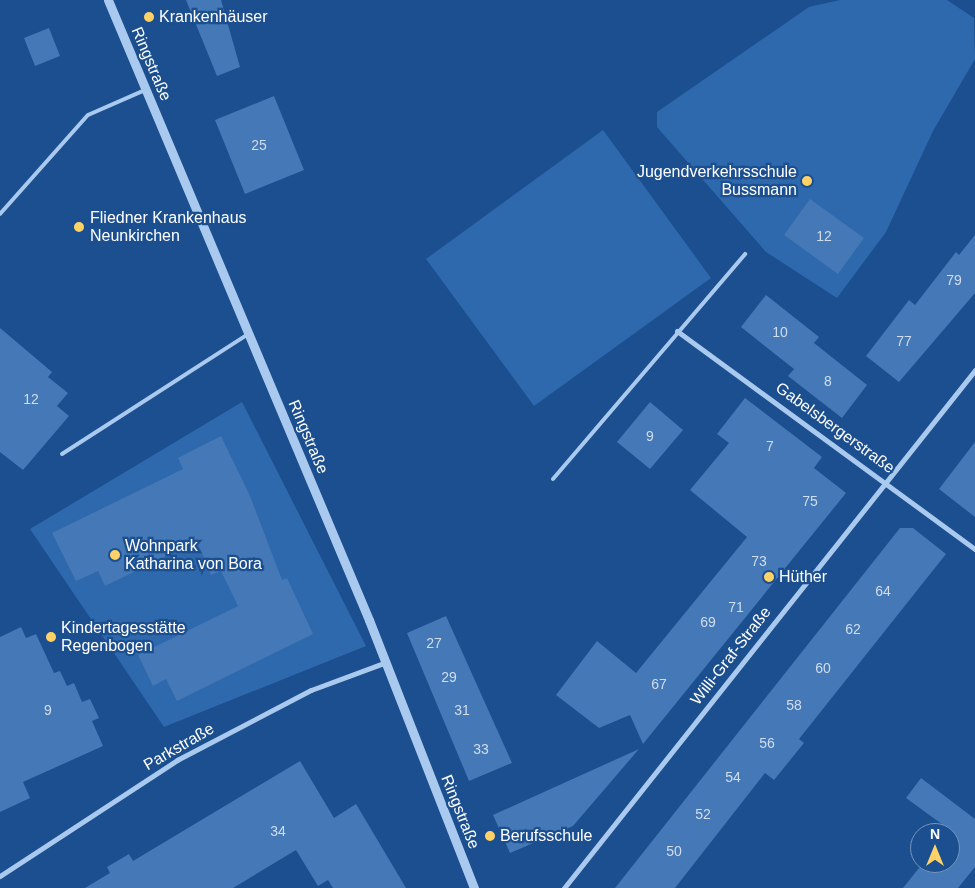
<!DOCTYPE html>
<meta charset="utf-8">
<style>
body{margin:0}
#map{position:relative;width:975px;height:888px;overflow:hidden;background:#1b4f8f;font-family:Arial,sans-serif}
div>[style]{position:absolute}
.green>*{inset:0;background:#2e69ad}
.building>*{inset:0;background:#4478b7}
.service>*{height:4px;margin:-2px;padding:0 2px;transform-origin:2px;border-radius:2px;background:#a9c9ee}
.minor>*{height:5px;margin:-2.5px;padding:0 2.5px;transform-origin:2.5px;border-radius:2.5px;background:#a9c9ee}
.tertiary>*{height:9px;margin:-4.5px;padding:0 4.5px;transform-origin:4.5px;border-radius:4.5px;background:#a9c9ee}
.dots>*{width:14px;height:14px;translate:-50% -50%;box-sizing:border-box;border:2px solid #1b4f8f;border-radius:50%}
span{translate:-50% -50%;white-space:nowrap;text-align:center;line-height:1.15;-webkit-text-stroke:4.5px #1b4f8f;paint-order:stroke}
.number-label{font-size:14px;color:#d0dded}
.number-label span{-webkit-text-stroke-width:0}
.poi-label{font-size:16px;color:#fff}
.left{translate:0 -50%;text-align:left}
.right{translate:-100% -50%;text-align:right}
.street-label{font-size:16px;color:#fff}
.north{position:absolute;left:910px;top:823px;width:50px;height:50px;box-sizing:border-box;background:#1b4f8f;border:1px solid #7695bc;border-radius:50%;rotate:0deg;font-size:14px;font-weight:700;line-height:20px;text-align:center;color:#fff}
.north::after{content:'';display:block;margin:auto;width:18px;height:22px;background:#ffd166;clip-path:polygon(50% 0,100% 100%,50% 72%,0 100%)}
</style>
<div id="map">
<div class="green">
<i style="clip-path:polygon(840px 0,947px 0,974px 18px,975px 59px,933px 131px,886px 232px,837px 298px,766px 252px,657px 127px,657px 112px,809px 7px)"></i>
<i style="clip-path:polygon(603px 130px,711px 278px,534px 406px,426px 259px)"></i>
<i style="clip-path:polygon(242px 402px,366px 646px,164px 727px,30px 529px)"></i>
</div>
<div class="building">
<i style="clip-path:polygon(186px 0,221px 0,240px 67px,217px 76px)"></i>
<i style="clip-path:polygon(49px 28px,60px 56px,35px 66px,24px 38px)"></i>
<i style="clip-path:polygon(274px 96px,304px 170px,245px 194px,215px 120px)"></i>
<i style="clip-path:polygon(810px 199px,864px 238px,838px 274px,784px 235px)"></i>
<i style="clip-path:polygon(975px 235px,975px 293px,899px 382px,866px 356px,909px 300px,915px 305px,956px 252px,959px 255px)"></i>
<i style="clip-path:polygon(766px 295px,819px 337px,814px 343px,867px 385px,842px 418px,788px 376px,794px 369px,741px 327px)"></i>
<i style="clip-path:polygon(0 328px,52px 372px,48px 377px,68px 393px,57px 406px,69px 416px,23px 470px,0 452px)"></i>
<i style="clip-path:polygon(745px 398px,822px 457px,814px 468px,846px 493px,643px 744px,630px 715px,599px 728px,556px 695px,597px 641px,636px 673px,747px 537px,690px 490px,729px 443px,717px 434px)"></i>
<i style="clip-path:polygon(650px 402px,683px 430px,650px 469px,617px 442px)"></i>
<i style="clip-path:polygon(221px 436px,250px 496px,282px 580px,287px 578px,313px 634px,177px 701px,166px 679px,153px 686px,138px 655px,238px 606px,221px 571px,211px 575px,197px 541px,105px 586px,98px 571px,76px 581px,52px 533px,183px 469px,178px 458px)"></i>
<i style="clip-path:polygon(975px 442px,975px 517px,939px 489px)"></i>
<i style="clip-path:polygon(900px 528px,913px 528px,946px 554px,799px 739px,804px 743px,774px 780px,765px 773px,675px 888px,615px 888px)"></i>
<i style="clip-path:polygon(446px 616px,512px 763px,469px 781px,407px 633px)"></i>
<i style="clip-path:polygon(21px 627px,26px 638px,36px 634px,54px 673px,60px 671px,67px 686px,74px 683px,82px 702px,90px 699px,99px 718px,92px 721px,103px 746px,23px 782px,30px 798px,0 812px,0 637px)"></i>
<i style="clip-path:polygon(639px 749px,573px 826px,510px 853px,493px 815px)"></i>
<i style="clip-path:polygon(300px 761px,334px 818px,356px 804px,406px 888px,333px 888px,328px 880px,318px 886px,296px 850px,233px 888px,85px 888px,110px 873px,107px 867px,129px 854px,133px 861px)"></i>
<i style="clip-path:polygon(921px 778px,975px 819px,975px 867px,958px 888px,903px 888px,923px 863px,950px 863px,950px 830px,906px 798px)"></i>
</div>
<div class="service">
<i style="left:0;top:214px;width:132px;rotate:-48.4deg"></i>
<i style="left:88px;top:115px;width:62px;rotate:-23.7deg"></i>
<i style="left:62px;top:454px;width:220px;rotate:-32.8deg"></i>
<i style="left:553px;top:479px;width:296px;rotate:-49.5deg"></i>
</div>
<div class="minor">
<i style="left:677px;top:331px;width:369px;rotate:36.2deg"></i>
<i style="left:0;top:876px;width:212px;rotate:-33.2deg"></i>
<i style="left:177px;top:760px;width:151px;rotate:-27.6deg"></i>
<i style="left:311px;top:690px;width:78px;rotate:-20.3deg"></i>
<i style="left:564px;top:888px;width:661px;rotate:-51.57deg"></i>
</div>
<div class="tertiary">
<i style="left:108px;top:0;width:673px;rotate:67.17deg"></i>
<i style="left:369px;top:620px;width:288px;rotate:68.6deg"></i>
</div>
<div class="dots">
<i style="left:149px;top:17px;background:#ffd166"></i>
<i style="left:807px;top:181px;background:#ffd166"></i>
<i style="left:79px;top:227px;background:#ffd166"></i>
<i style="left:115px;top:555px;background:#ffd166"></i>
<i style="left:769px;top:577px;background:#ffd166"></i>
<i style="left:51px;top:637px;background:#ffd166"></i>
<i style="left:490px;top:836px;background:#ffd166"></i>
</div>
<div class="number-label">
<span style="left:259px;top:145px">25</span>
<span style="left:824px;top:236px">12</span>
<span style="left:954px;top:280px">79</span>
<span style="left:780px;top:332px">10</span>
<span style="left:904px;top:341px">77</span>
<span style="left:828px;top:381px">8</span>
<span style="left:31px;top:399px">12</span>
<span style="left:650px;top:436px">9</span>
<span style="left:770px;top:446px">7</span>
<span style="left:810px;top:501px">75</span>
<span style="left:759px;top:561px">73</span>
<span style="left:883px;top:591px">64</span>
<span style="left:736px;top:607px">71</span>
<span style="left:708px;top:622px">69</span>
<span style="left:853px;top:629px">62</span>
<span style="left:434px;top:643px">27</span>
<span style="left:823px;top:668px">60</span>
<span style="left:449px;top:677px">29</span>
<span style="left:659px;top:684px">67</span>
<span style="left:794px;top:705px">58</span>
<span style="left:48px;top:710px">9</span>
<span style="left:462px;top:710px">31</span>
<span style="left:767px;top:743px">56</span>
<span style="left:481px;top:749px">33</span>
<span style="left:733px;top:777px">54</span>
<span style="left:703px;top:814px">52</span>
<span style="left:278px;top:831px">34</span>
<span style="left:674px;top:851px">50</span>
</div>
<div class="poi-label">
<span class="left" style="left:159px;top:17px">Krankenhäuser</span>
<span class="right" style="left:797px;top:181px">Jugendverkehrsschule<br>Bussmann</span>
<span class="left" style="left:90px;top:227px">Fliedner Krankenhaus<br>Neunkirchen</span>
<span class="left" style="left:125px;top:555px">Wohnpark<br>Katharina von Bora</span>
<span class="left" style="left:779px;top:577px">Hüther</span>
<span class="left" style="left:61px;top:637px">Kindertagesstätte<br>Regenbogen</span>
<span class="left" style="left:500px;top:836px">Berufsschule</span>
</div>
<div class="street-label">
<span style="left:151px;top:64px;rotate:67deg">Ringstraße</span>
<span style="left:835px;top:428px;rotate:36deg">Gabelsbergerstraße</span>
<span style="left:308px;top:437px;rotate:67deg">Ringstraße</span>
<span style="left:731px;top:656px;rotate:-52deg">Willi-Graf-Straße</span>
<span style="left:179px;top:747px;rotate:-30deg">Parkstraße</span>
<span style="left:460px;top:812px;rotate:68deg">Ringstraße</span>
</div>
<div class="north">N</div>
</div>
